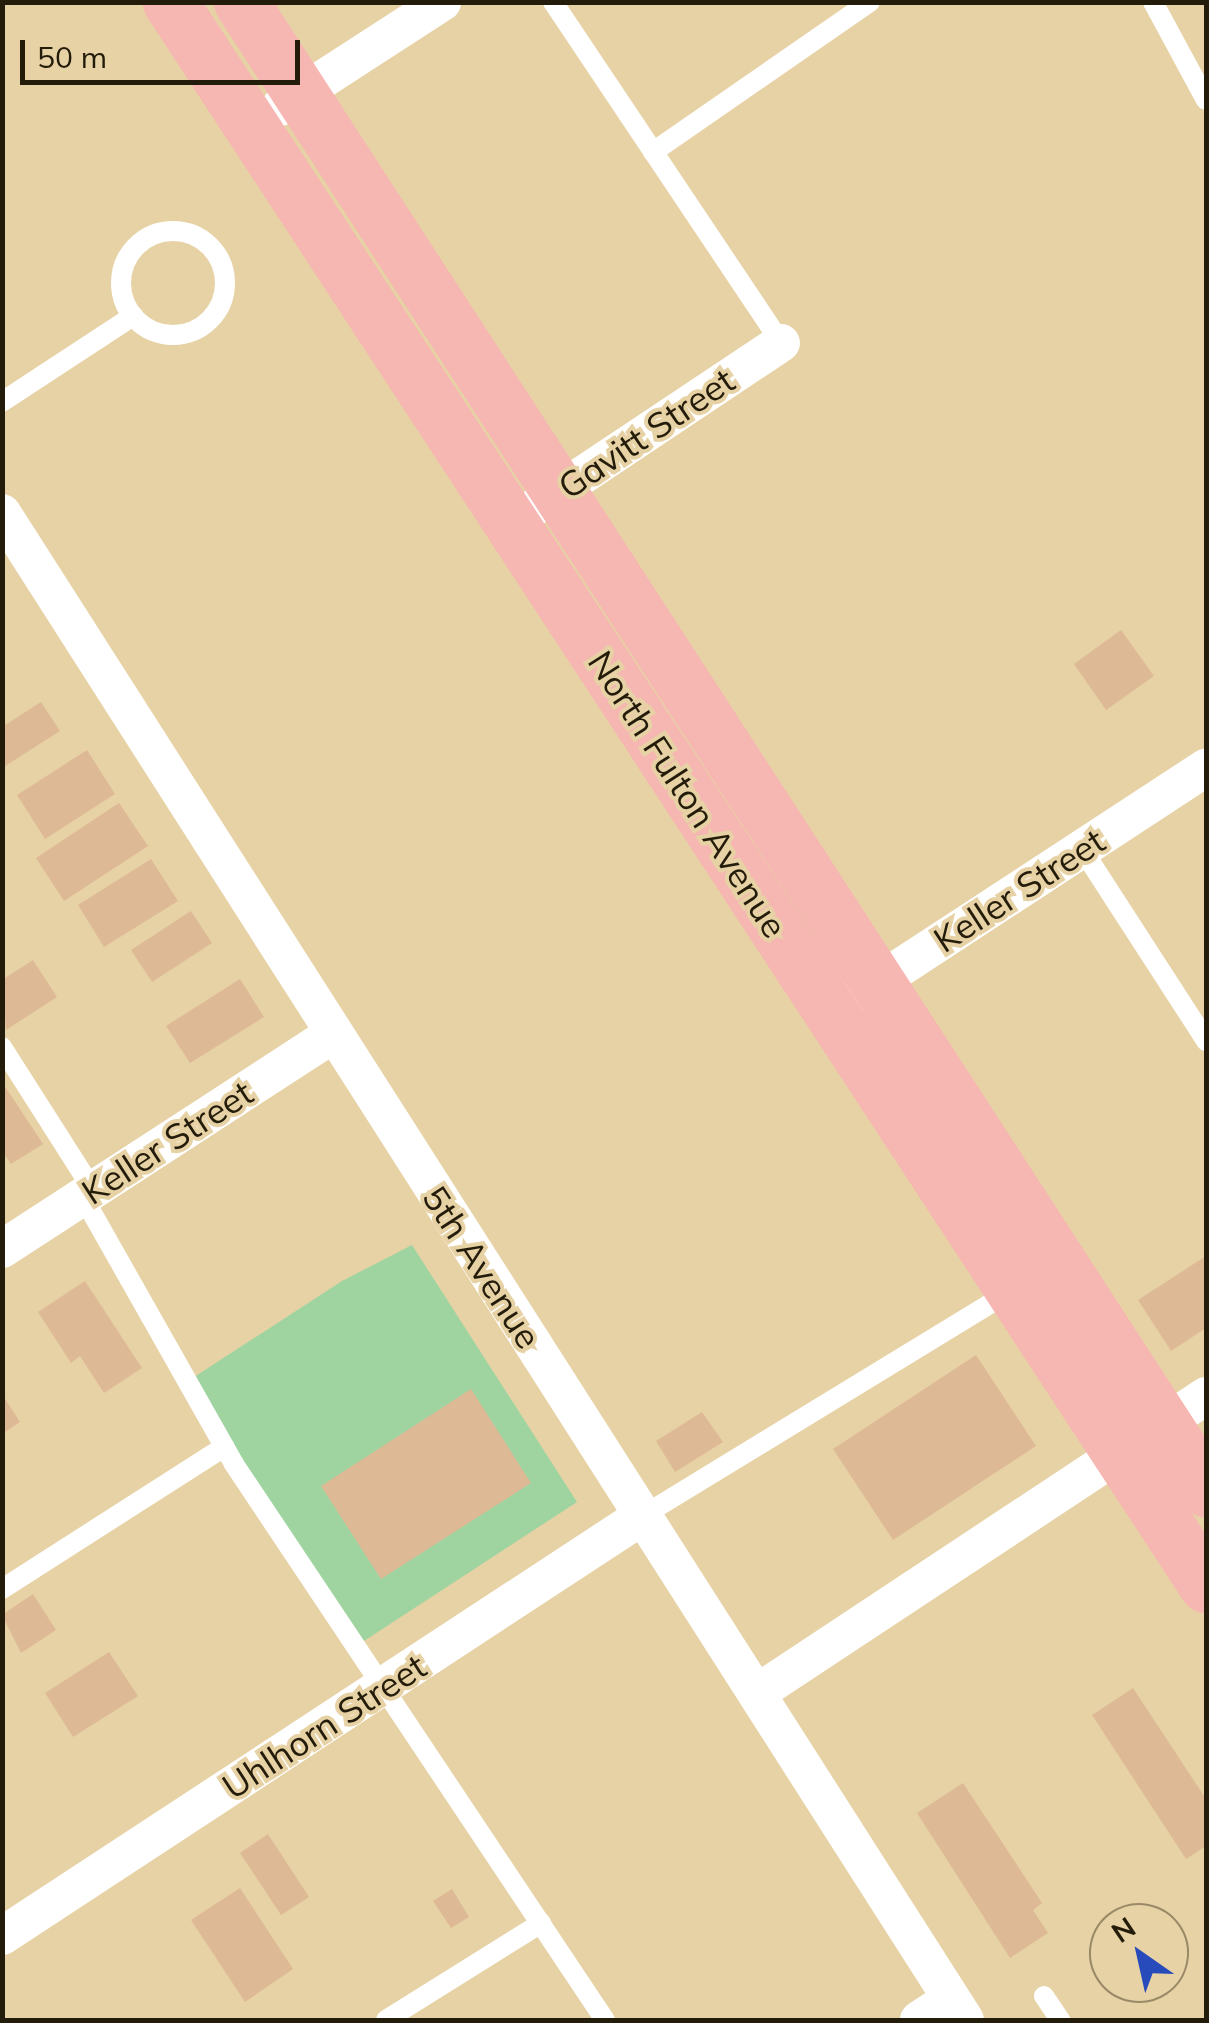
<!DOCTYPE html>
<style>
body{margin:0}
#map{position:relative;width:1209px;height:2023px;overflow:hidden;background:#e7d2a5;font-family:Mulish,sans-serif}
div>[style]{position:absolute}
.green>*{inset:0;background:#9fd4a1}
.building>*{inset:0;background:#deb995}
.lane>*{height:20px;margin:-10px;padding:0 10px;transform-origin:10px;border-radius:10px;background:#fff}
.lane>.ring{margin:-10px;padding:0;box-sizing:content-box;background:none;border:20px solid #fff;border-radius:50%}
.street>*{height:38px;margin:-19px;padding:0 19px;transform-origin:19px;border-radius:19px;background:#fff}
.primary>*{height:55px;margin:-27.5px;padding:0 27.5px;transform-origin:27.5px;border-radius:27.5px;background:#f6b6b1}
span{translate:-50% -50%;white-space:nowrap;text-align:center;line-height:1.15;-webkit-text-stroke:8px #e7d2a5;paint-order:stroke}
.street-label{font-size:35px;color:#241c0a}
.frame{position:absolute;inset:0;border:5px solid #241c0a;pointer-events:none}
.north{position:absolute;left:1089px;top:1903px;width:100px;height:100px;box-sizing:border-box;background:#e7d2a5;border:2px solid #998967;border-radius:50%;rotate:326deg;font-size:28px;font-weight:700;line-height:40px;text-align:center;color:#241c0a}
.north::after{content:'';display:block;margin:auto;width:35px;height:45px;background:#274bba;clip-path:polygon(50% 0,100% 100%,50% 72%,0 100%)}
.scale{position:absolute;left:20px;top:40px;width:280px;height:45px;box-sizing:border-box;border:5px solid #241c0a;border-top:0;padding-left:12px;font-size:30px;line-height:35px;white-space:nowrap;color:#241c0a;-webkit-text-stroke:8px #e7d2a5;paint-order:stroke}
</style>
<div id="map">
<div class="green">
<i style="clip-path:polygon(412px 1245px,577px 1502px,364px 1641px,188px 1381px,342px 1281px)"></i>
</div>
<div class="building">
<i style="clip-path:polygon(1121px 630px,1154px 676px,1106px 710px,1074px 664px)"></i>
<i style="clip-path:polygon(41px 702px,60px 731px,2px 768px,2px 727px)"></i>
<i style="clip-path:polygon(87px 750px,115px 794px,45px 839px,17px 795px)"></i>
<i style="clip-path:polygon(119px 803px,148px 846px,64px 901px,36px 858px)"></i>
<i style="clip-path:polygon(151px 859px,178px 901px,104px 947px,78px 905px)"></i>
<i style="clip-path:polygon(191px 911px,212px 943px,152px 982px,131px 950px)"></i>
<i style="clip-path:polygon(33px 960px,57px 997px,6px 1030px,2px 980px)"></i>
<i style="clip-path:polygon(240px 979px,264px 1017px,190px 1063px,166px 1026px)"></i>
<i style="clip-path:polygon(2px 1082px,43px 1144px,11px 1164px,2px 1151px)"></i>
<i style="clip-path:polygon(1206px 1256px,1206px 1328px,1171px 1351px,1138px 1300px)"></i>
<i style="clip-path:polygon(85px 1281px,142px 1368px,104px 1393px,80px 1356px,71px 1363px,38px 1312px)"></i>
<i style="clip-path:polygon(976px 1355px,1036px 1446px,893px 1540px,833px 1449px)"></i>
<i style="clip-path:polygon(471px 1389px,531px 1483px,381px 1579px,321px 1486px)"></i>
<i style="clip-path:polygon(2px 1394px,20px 1422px,2px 1434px)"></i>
<i style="clip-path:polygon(702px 1412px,723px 1442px,675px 1472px,656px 1441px)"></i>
<i style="clip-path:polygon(33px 1594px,56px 1630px,21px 1653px,2px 1615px)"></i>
<i style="clip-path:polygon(109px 1652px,138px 1696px,73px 1737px,45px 1693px)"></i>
<i style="clip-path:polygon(1133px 1688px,1206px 1799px,1206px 1846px,1186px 1859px,1092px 1715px)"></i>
<i style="clip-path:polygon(963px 1783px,1042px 1903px,1033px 1910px,1048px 1933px,1010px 1958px,917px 1813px)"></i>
<i style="clip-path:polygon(268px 1834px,309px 1897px,281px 1915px,240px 1853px)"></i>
<i style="clip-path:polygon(240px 1888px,293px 1969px,245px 2002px,191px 1920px)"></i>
<i style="clip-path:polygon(452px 1889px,469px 1917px,451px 1928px,433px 1901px)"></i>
</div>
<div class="lane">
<i style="left:553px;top:2px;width:410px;rotate:56.2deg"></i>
<i style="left:1153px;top:2px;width:111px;rotate:61.6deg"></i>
<i style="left:653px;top:152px;width:264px;rotate:-34.7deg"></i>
<i class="ring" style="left:121px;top:231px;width:84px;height:84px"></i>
<i style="left:2px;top:402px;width:157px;rotate:-33.3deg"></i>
<i style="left:1082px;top:849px;width:229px;rotate:57.1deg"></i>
<i style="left:2px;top:1047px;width:169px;rotate:57.5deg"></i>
<i style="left:83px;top:1197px;width:307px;rotate:60.5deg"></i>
<i style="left:234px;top:1464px;width:668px;rotate:56.29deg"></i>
<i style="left:644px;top:1515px;width:430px;rotate:-31.4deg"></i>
<i style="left:2px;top:1589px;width:264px;rotate:-32.6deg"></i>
<i style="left:1044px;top:1996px;width:29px;rotate:56deg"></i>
<i style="left:386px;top:2020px;width:183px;rotate:-32deg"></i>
</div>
<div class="street">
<i style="left:280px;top:107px;width:193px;rotate:-32.9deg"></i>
<i style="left:538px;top:505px;width:292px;rotate:-33.7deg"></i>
<i style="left:2px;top:513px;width:1788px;rotate:57.42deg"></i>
<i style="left:857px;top:996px;width:417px;rotate:-33.2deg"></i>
<i style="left:2px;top:1249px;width:392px;rotate:-33deg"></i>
<i style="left:760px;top:1691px;width:535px;rotate:-33.48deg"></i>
<i style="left:2px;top:1936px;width:768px;rotate:-33.26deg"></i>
<i style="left:919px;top:2020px;width:38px;rotate:-33deg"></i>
</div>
<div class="primary">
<i style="left:170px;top:2px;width:1892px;rotate:56.8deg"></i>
<i style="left:241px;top:2px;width:1773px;rotate:57.02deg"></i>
</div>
<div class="street-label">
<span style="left:646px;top:433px;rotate:-34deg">Gavitt Street</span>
<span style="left:688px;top:794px;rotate:57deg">North Fulton Avenue</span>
<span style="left:1019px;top:890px;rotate:-33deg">Keller Street</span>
<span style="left:167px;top:1142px;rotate:-33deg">Keller Street</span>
<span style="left:482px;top:1267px;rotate:57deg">5th Avenue</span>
<span style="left:324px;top:1726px;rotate:-33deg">Uhlhorn Street</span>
</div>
<div class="frame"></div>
<div class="north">N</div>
<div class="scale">50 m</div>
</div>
